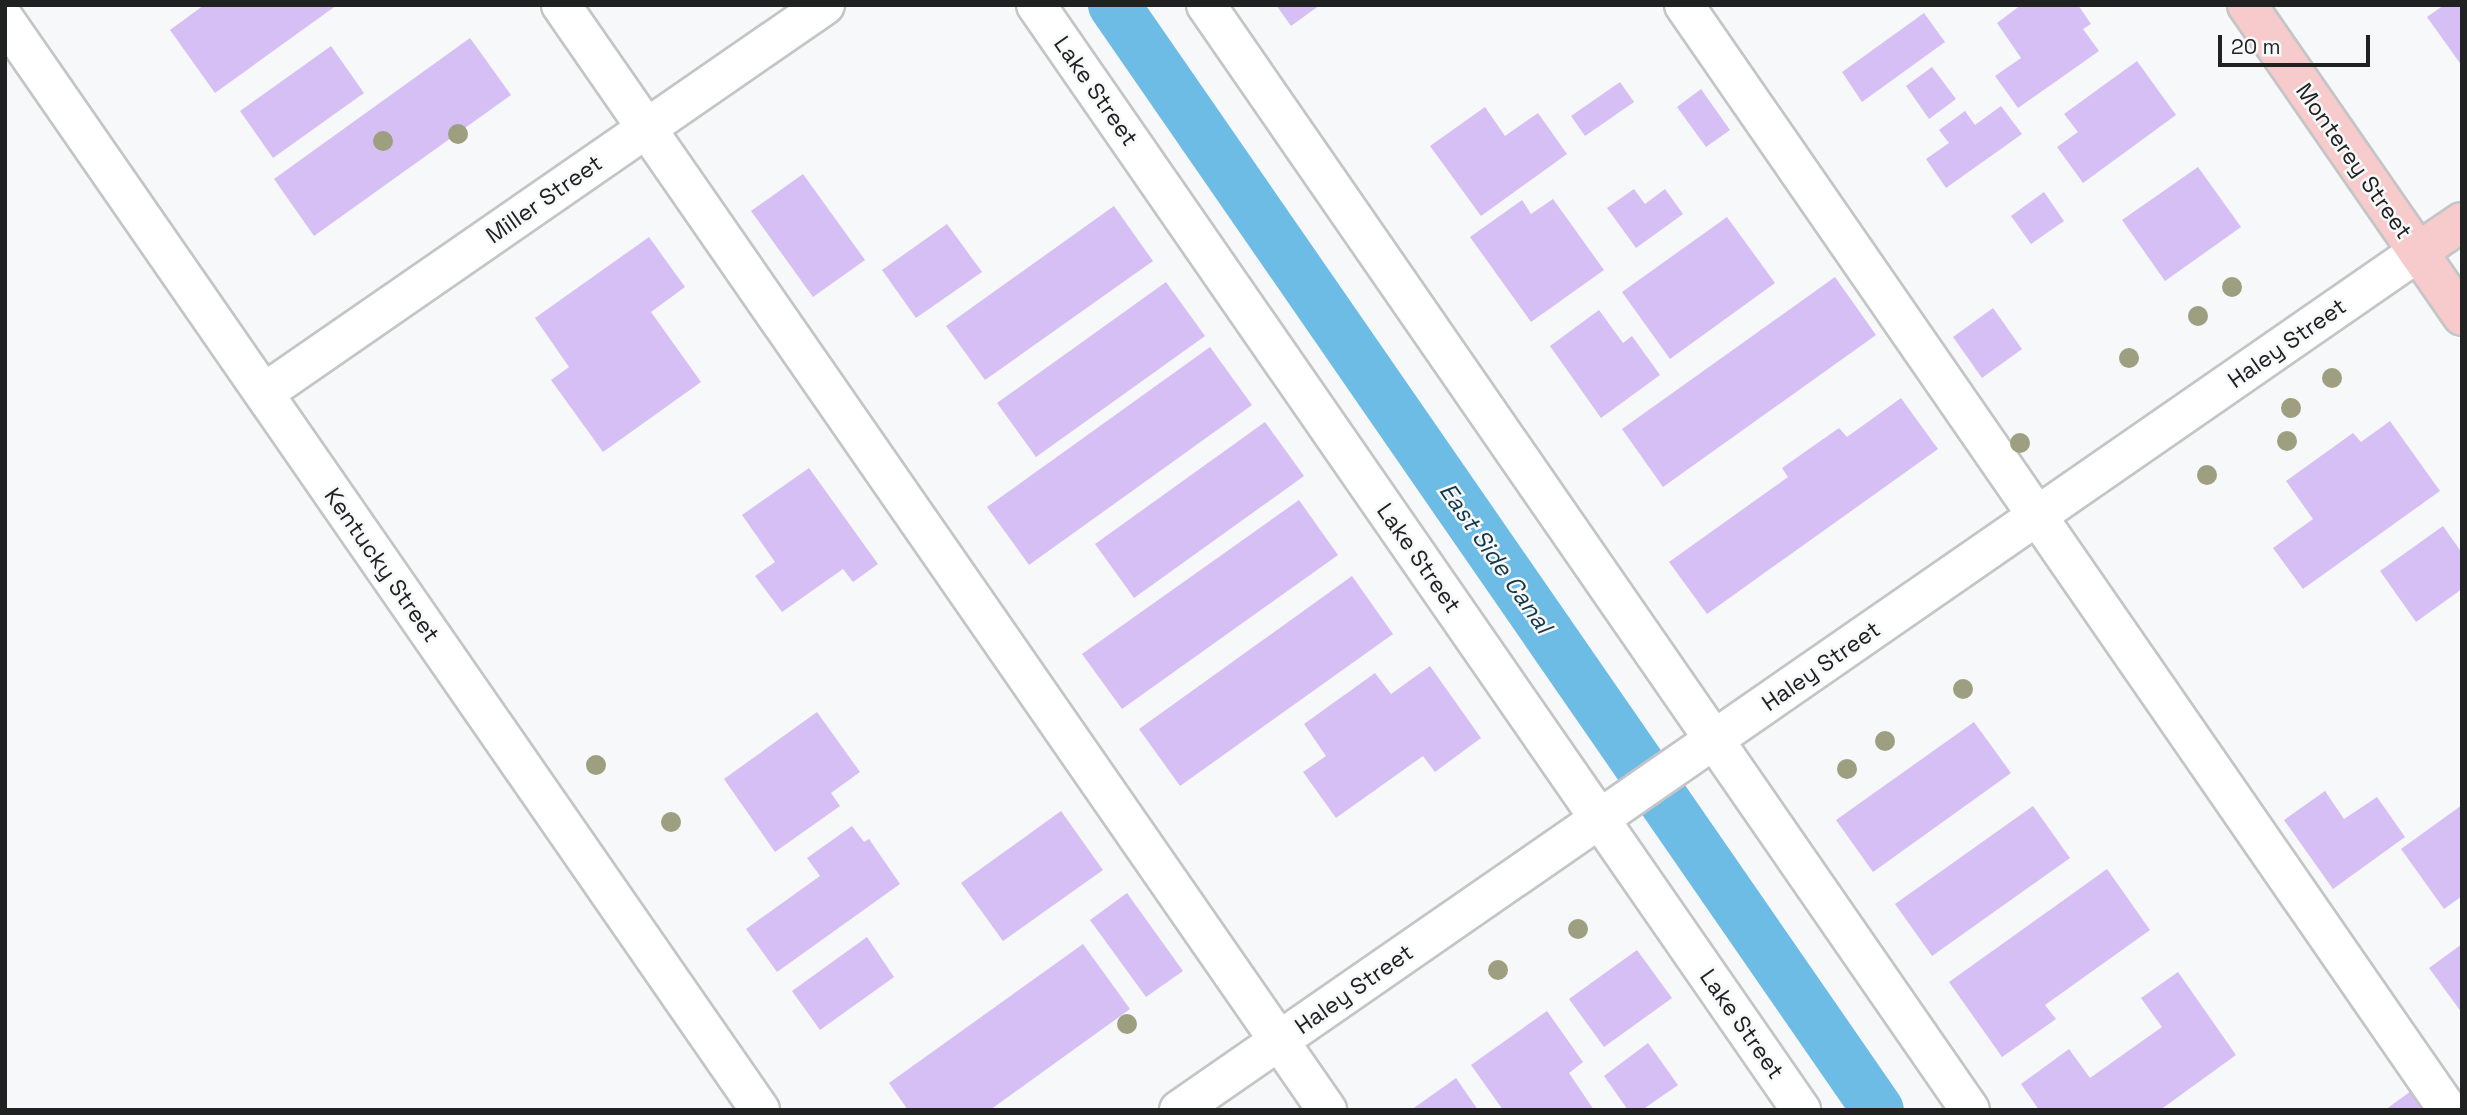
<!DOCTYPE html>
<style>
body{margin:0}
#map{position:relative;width:2467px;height:1115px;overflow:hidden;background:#f7f8f9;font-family:"Space Grotesk",sans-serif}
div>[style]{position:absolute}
.canal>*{height:52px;margin:-26px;padding:0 26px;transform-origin:26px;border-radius:26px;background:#6dbce6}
.building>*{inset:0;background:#d6bff5}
.roads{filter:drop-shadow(2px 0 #c4c5c6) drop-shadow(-2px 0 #c4c5c6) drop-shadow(0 2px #c4c5c6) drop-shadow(0 -2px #c4c5c6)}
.minor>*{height:38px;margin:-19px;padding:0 19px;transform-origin:19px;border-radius:19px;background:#fff}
.major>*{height:38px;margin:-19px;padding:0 19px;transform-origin:19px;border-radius:19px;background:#f7cbcb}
.trees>*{width:20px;height:20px;margin:-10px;border-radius:50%;background:#9e9f81}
span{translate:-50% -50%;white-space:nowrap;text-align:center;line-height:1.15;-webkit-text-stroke:5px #f7f8f9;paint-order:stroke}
.street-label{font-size:23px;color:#202121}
.water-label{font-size:24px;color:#143749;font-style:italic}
.frame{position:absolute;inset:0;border:7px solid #202121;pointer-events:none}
.scale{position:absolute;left:2218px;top:35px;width:152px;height:32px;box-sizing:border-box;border:4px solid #202121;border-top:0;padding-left:9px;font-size:21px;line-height:24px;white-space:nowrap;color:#202121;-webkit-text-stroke:5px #f7f8f9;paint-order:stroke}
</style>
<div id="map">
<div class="canal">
<i style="left:1114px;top:5px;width:1343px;rotate:55.34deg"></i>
</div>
<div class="building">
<i style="clip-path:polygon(204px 5px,337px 5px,215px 93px,170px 30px)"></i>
<i style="clip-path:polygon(1276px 5px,1320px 5px,1291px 26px)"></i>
<i style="clip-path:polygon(2021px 5px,2078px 5px,2091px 24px,2083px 29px,2099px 51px,2018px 108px,1995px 76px,2021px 58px,1997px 23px)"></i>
<i style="clip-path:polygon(2444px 5px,2462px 5px,2462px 66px,2427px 17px)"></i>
<i style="clip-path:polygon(1924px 13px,1945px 42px,1862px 102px,1842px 72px)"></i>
<i style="clip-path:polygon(470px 38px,511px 95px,314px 236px,274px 179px)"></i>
<i style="clip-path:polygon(331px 46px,364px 93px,273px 158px,240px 111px)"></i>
<i style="clip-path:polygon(2137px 61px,2176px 115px,2083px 183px,2057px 147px,2078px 132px,2064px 114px)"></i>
<i style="clip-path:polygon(1932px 67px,1956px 99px,1929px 119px,1906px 86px)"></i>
<i style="clip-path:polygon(1620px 82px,1634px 102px,1585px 136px,1571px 116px)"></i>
<i style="clip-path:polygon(1701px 89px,1730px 130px,1706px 147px,1677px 107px)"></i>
<i style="clip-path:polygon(2001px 106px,2022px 134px,1946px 188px,1926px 159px,1949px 143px,1939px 130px,1965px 111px,1975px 125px)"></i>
<i style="clip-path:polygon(1485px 107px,1505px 136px,1538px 113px,1567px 154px,1481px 216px,1430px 146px)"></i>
<i style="clip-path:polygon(2198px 167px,2241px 227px,2165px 281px,2122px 220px)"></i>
<i style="clip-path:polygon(803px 174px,865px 260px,813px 297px,751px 211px)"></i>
<i style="clip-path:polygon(1634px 189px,1645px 204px,1665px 189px,1683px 214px,1636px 248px,1607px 208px)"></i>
<i style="clip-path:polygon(2044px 192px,2064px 221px,2031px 244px,2011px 216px)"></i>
<i style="clip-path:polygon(1553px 199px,1604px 270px,1531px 322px,1470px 237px,1522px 200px,1531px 214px)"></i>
<i style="clip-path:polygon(1114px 206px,1153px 261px,985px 380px,946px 326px)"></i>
<i style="clip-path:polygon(1727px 217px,1775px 283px,1670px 359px,1622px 292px)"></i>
<i style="clip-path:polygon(947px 224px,982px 272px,916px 318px,882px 270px)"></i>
<i style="clip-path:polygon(649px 237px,685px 287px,651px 312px,701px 382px,603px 452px,551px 380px,569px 367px,535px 318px)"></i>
<i style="clip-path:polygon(1835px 277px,1876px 335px,1663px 487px,1622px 429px)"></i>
<i style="clip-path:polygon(1166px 282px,1205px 336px,1036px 457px,997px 403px)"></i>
<i style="clip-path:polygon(1993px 308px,2022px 349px,1982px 378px,1953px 337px)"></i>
<i style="clip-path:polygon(1599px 310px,1623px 343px,1632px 336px,1660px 375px,1601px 418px,1550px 346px)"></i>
<i style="clip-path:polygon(1210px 347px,1252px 405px,1029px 565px,987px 507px)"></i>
<i style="clip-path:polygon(1901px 398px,1938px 449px,1707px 614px,1669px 562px,1788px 477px,1782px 468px,1839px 428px,1847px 437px)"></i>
<i style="clip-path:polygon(2390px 421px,2440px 491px,2303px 589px,2273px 548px,2313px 519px,2286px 481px,2353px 433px,2361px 442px)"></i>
<i style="clip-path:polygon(1265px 422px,1304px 476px,1134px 598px,1095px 544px)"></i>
<i style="clip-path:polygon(809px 468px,878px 564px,853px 582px,843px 569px,782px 612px,755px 576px,775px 562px,742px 515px)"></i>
<i style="clip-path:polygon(1299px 500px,1338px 555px,1122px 709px,1082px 654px)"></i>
<i style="clip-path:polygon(2443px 526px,2462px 553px,2462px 589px,2416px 622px,2380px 571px)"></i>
<i style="clip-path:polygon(1352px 576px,1393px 634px,1180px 786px,1139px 729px)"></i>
<i style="clip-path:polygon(1430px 666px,1481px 738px,1435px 772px,1423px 756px,1336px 818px,1303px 772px,1326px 756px,1304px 724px,1375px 673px,1391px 694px)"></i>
<i style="clip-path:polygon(817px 712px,860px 772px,831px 793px,840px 806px,775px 852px,724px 779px)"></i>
<i style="clip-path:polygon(1974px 722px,2011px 773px,1873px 872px,1836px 820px)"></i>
<i style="clip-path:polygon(2325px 791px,2344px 819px,2377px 797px,2405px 837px,2333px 889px,2284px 820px)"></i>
<i style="clip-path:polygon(2462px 805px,2462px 896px,2444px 909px,2401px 849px)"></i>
<i style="clip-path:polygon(2033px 806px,2070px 858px,1932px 956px,1895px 904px)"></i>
<i style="clip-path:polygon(1061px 811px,1103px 870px,1003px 941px,961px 883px)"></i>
<i style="clip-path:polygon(852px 826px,864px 842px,869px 839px,900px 884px,777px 972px,746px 929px,820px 876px,807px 858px)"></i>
<i style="clip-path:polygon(2107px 869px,2150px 930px,2045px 1005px,2056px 1019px,2002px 1057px,1949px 982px)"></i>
<i style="clip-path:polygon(1127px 893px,1183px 971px,1146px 997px,1090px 920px)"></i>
<i style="clip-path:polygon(867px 937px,894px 977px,820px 1030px,792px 991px)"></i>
<i style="clip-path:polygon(1083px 944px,1130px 1009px,990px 1110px,908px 1110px,889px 1083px)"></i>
<i style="clip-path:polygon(2462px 944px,2462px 1013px,2429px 968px)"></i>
<i style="clip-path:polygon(1637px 950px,1672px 998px,1604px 1047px,1569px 999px)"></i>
<i style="clip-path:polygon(2178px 972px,2236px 1055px,2160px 1110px,2039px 1110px,2021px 1084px,2069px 1049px,2090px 1078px,2162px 1027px,2141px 998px)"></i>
<i style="clip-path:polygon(1547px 1011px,1583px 1062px,1569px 1073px,1594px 1110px,1503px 1110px,1471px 1065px)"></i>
<i style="clip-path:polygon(1648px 1043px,1678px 1085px,1642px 1110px,1628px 1110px,1604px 1076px)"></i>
<i style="clip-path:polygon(1456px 1078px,1478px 1110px,1411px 1110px)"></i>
<i style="clip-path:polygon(2411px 1091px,2424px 1110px,2385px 1110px)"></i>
</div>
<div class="roads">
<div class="minor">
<i style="left:561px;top:5px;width:1345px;rotate:55.27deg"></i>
<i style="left:1036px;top:5px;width:1344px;rotate:55.3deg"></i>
<i style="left:1206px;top:5px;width:1343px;rotate:55.34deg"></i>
<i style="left:1684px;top:5px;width:1343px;rotate:55.34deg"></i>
<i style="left:5px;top:20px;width:1326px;rotate:55.29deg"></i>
<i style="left:264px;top:393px;width:682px;rotate:-34.67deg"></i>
<i style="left:1179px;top:1110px;width:1507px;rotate:-34.7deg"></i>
</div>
<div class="major">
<i style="left:2247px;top:5px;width:378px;rotate:55.3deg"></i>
<i style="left:2418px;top:252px;width:53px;rotate:-34.3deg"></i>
</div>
</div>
<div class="trees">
<i style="left:458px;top:134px"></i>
<i style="left:383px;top:141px"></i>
<i style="left:2232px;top:287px"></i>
<i style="left:2198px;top:316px"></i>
<i style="left:2129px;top:358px"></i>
<i style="left:2332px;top:378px"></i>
<i style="left:2291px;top:408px"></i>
<i style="left:2287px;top:441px"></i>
<i style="left:2020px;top:443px"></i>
<i style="left:2207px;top:475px"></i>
<i style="left:1963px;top:689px"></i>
<i style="left:1885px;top:741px"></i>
<i style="left:596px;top:765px"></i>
<i style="left:1847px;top:769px"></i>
<i style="left:671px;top:822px"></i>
<i style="left:1578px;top:929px"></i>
<i style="left:1498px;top:970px"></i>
<i style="left:1127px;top:1024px"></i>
</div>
<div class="street-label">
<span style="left:1096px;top:91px;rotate:55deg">Lake Street</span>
<span style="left:2354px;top:161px;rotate:55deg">Monterey Street</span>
<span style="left:544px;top:199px;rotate:-35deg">Miller Street</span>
<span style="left:2287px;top:343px;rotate:-35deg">Haley Street</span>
<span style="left:1419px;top:558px;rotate:55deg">Lake Street</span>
<span style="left:382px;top:565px;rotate:55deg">Kentucky Street</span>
<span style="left:1821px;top:666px;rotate:-35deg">Haley Street</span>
<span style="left:1354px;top:989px;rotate:-35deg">Haley Street</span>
<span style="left:1742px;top:1024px;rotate:55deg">Lake Street</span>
</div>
<div class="water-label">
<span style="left:1496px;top:558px;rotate:55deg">East Side Canal</span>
</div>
<div class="frame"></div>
<div class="scale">20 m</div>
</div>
